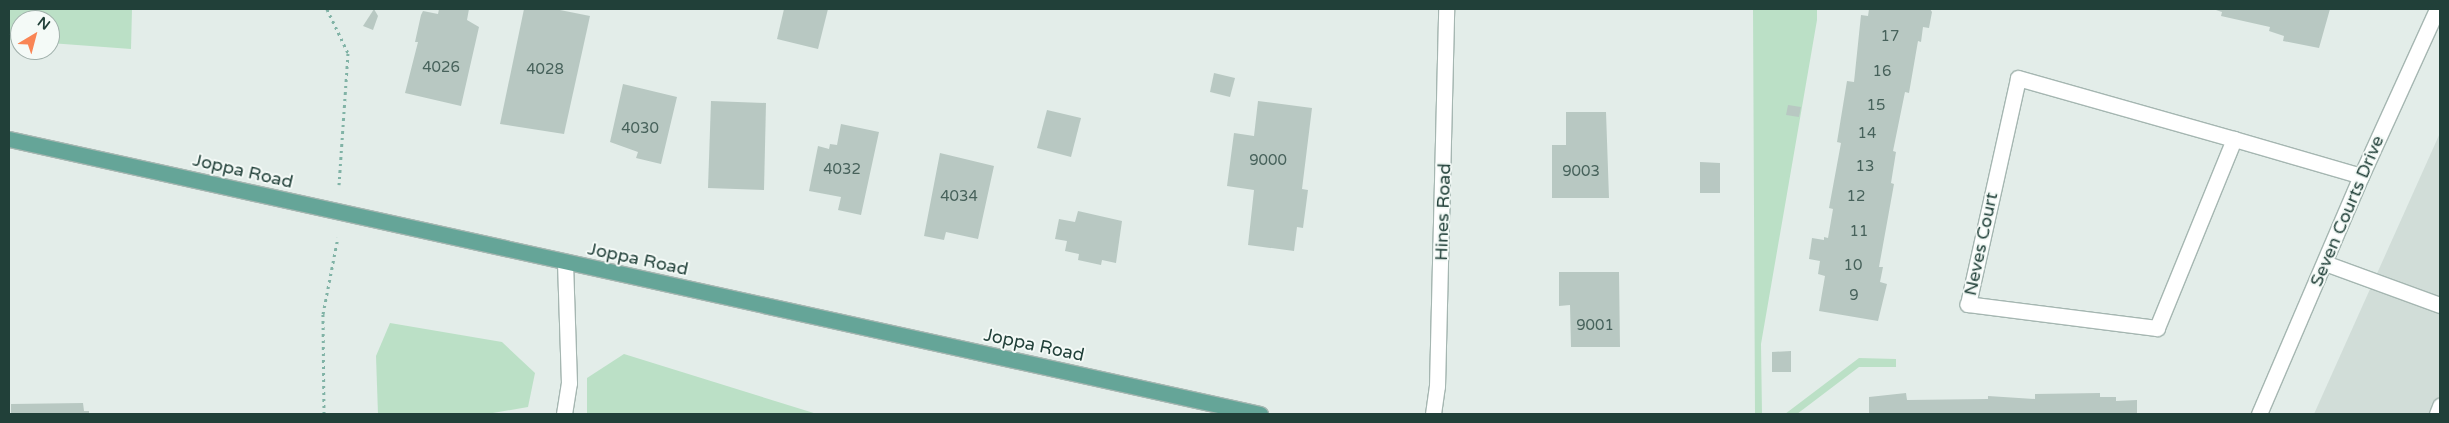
<!DOCTYPE html>
<style>
body{margin:0}
#map{position:relative;width:2449px;height:423px;overflow:hidden;background:#e3ede9;font-family:"Varela Round",sans-serif}
div>[style]{position:absolute}
.built>*{inset:0;background:#d1ddd8}
.green>*{inset:0;background:#bbe0c6}
.building>*{inset:0;background:#b8c8c2}
.path>*{height:3px;margin-top:-1.5px;transform-origin:0;background:repeating-linear-gradient(90deg,#81b3a6 0 2.5px,transparent 0 6.5px)}
.roads{filter:drop-shadow(1px 0 #a5b6b1) drop-shadow(-1px 0 #a5b6b1) drop-shadow(0 1px #a5b6b1) drop-shadow(0 -1px #a5b6b1)}
.minor>*{height:15px;margin:-7.5px;padding:0 7.5px;transform-origin:7.5px;border-radius:7.5px;background:#fff}
.major>*{height:15px;margin:-7.5px;padding:0 7.5px;transform-origin:7.5px;border-radius:7.5px;background:#65a598}
span{translate:-50% -50%;white-space:nowrap;text-align:center;line-height:1.15;-webkit-text-stroke:4px #f4faf7;paint-order:stroke}
.number-label{font-size:15px;color:#47625b}
.number-label span{-webkit-text-stroke-width:0}
.street-label{font-size:18px;color:#214039}
.frame{position:absolute;inset:0;border:10px solid #214039;pointer-events:none}
.north{position:absolute;left:10px;top:10px;width:50px;height:50px;box-sizing:border-box;background:#f4faf7;border:1px solid #a0b0ab;border-radius:50%;rotate:37deg;font-size:14px;font-weight:700;line-height:20px;text-align:center;color:#214039}
.north::after{content:'';display:block;margin:auto;width:18px;height:22px;background:#f98555;clip-path:polygon(50% 0,100% 100%,50% 72%,0 100%)}
</style>
<div id="map">
<div class="built">
<i style="clip-path:polygon(2440px 133px,2440px 414px,2314px 414px)"></i>
</div>
<div class="green">
<i style="clip-path:polygon(9px 9px,132px 9px,131px 49px,50px 43px,50px 20px,20px 20px,20px 40px,9px 40px)"></i>
<i style="clip-path:polygon(1753px 9px,1817px 9px,1817px 20px,1761px 344px,1762px 414px,1755px 414px)"></i>
<i style="clip-path:polygon(390px 323px,502px 342px,535px 373px,528px 407px,487px 414px,378px 414px,376px 356px)"></i>
<i style="clip-path:polygon(624px 354px,817px 414px,587px 414px,587px 378px)"></i>
<i style="clip-path:polygon(1859px 358px,1896px 359px,1896px 367px,1859px 367px,1797px 414px,1785px 414px)"></i>
</div>
<div class="building">
<i style="clip-path:polygon(374px 9px,378px 16px,373px 30px,363px 26px)"></i>
<i style="clip-path:polygon(439px 9px,469px 9px,467px 20px,479px 27px,461px 106px,405px 93px,418px 42px,415px 42px,421px 15px,423px 11px,438px 14px)"></i>
<i style="clip-path:polygon(524px 9px,555px 9px,590px 16px,564px 134px,500px 124px)"></i>
<i style="clip-path:polygon(784px 9px,828px 9px,818px 49px,777px 39px)"></i>
<i style="clip-path:polygon(1869px 9px,1930px 9px,1932px 12px,1929px 28px,1923px 27px,1921px 42px,1918px 41px,1909px 93px,1905px 92px,1893px 151px,1896px 152px,1891px 183px,1894px 184px,1879px 267px,1883px 267px,1880px 282px,1887px 284px,1878px 321px,1819px 311px,1825px 276px,1818px 274px,1820px 261px,1809px 259px,1812px 238px,1824px 240px,1824px 237px,1828px 238px,1833px 209px,1829px 208px,1841px 143px,1837px 142px,1847px 81px,1854px 82px,1861px 15px,1868px 16px)"></i>
<i style="clip-path:polygon(2213px 9px,2330px 9px,2319px 48px,2283px 41px,2284px 36px,2269px 31px,2270px 27px,2221px 16px,2222px 12px)"></i>
<i style="clip-path:polygon(1214px 73px,1235px 78px,1230px 97px,1210px 92px)"></i>
<i style="clip-path:polygon(623px 84px,677px 97px,661px 164px,636px 158px,638px 152px,610px 142px)"></i>
<i style="clip-path:polygon(711px 101px,766px 103px,764px 190px,708px 188px)"></i>
<i style="clip-path:polygon(1258px 101px,1312px 108px,1302px 189px,1308px 190px,1303px 228px,1297px 227px,1294px 251px,1248px 245px,1254px 190px,1227px 186px,1234px 133px,1254px 136px)"></i>
<i style="clip-path:polygon(1788px 105px,1801px 107px,1799px 117px,1786px 115px)"></i>
<i style="clip-path:polygon(1047px 110px,1081px 118px,1071px 157px,1037px 148px)"></i>
<i style="clip-path:polygon(1566px 112px,1606px 112px,1609px 198px,1552px 198px,1552px 145px,1566px 145px)"></i>
<i style="clip-path:polygon(841px 124px,879px 132px,861px 215px,838px 210px,841px 197px,809px 191px,818px 146px,829px 149px,830px 144px,837px 145px)"></i>
<i style="clip-path:polygon(940px 153px,994px 166px,978px 239px,946px 232px,944px 240px,924px 236px)"></i>
<i style="clip-path:polygon(1700px 162px,1720px 163px,1720px 193px,1700px 193px)"></i>
<i style="clip-path:polygon(1078px 211px,1122px 221px,1116px 263px,1102px 260px,1101px 265px,1078px 260px,1079px 254px,1065px 251px,1067px 241px,1055px 239px,1059px 219px,1075px 222px)"></i>
<i style="clip-path:polygon(1559px 272px,1619px 272px,1620px 347px,1571px 347px,1570px 305px,1559px 306px)"></i>
<i style="clip-path:polygon(1791px 351px,1791px 372px,1772px 372px,1772px 352px)"></i>
<i style="clip-path:polygon(1906px 393px,1907px 400px,1988px 399px,1988px 396px,2035px 399px,2035px 394px,2100px 393px,2100px 397px,2116px 397px,2116px 401px,2137px 400px,2137px 414px,1869px 414px,1869px 397px)"></i>
<i style="clip-path:polygon(83px 403px,84px 411px,89px 411px,89px 414px,11px 414px,11px 404px)"></i>
</div>
<div class="path">
<i style="left:327px;top:9px;width:49px;rotate:64.5deg"></i>
<i style="left:348px;top:53px;width:132px;rotate:93.9deg"></i>
<i style="left:324px;top:414px;width:100px;rotate:-90.6deg"></i>
<i style="left:323px;top:314px;width:78px;rotate:-79deg"></i>
</div>
<div class="roads">
<div class="minor">
<i style="left:2234px;top:139px;width:204px;rotate:112.2deg"></i>
<i style="left:2157px;top:328px;width:191px;rotate:-172.8deg"></i>
<i style="left:1968px;top:304px;width:231px;rotate:-77.5deg"></i>
<i style="left:2018px;top:78px;width:224px;rotate:15.8deg"></i>
<i style="left:2234px;top:139px;width:132px;rotate:16.2deg"></i>
<i style="left:2325px;top:263px;width:122px;rotate:20.1deg"></i>
<i style="left:564px;top:414px;width:31px;rotate:-81deg"></i>
<i style="left:569px;top:383px;width:121px;rotate:-91.9deg"></i>
<i style="left:1433px;top:414px;width:28px;rotate:-82deg"></i>
<i style="left:1437px;top:386px;width:377px;rotate:-88.6deg"></i>
<i style="left:2259px;top:414px;width:259px;rotate:-66.8deg"></i>
<i style="left:2361px;top:176px;width:183px;rotate:-65.5deg"></i>
<i style="left:2437px;top:414px;width:9px;rotate:-69deg"></i>
</div>
<div class="major">
<i style="left:9px;top:139px;width:1281px;rotate:12.4deg"></i>
</div>
</div>
<div class="number-label">
<span style="left:1890px;top:37px">17</span>
<span style="left:441px;top:68px">4026</span>
<span style="left:545px;top:70px">4028</span>
<span style="left:1882px;top:72px">16</span>
<span style="left:1876px;top:106px">15</span>
<span style="left:640px;top:129px">4030</span>
<span style="left:1867px;top:134px">14</span>
<span style="left:1268px;top:161px">9000</span>
<span style="left:1865px;top:167px">13</span>
<span style="left:842px;top:170px">4032</span>
<span style="left:1581px;top:172px">9003</span>
<span style="left:959px;top:197px">4034</span>
<span style="left:1856px;top:197px">12</span>
<span style="left:1859px;top:232px">11</span>
<span style="left:1853px;top:266px">10</span>
<span style="left:1854px;top:296px">9</span>
<span style="left:1595px;top:326px">9001</span>
</div>
<div class="street-label">
<span style="left:243px;top:171px;rotate:13deg">Joppa Road</span>
<span style="left:2347px;top:211px;rotate:-67deg">Seven Courts Drive</span>
<span style="left:1443px;top:212px;rotate:-88deg">Hines Road</span>
<span style="left:1981px;top:244px;rotate:-78deg">Neves Court</span>
<span style="left:638px;top:259px;rotate:12deg">Joppa Road</span>
<span style="left:1034px;top:345px;rotate:12deg">Joppa Road</span>
</div>
<div class="frame"></div>
<div class="north">N</div>
</div>
